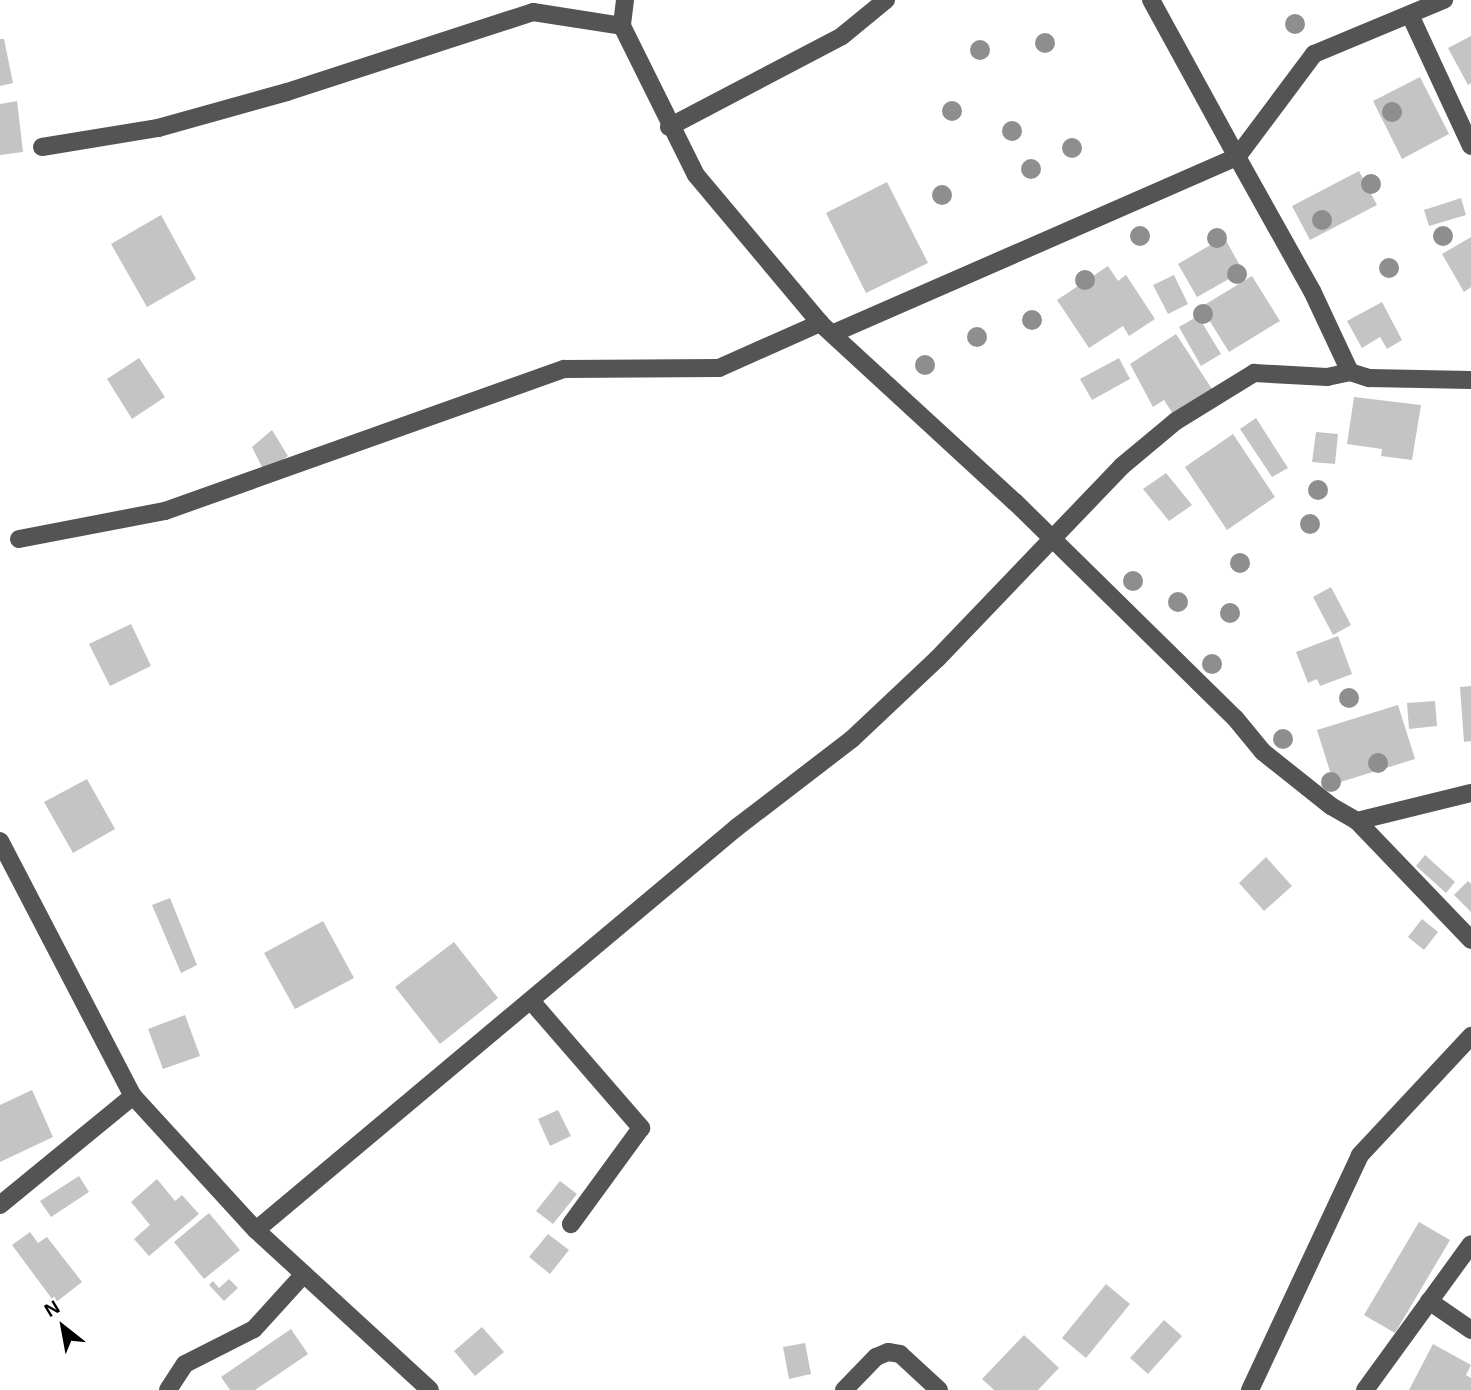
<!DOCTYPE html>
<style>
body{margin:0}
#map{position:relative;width:1471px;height:1390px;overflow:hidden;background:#fff;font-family:Arial,sans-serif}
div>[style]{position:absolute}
.building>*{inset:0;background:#c4c4c4}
.minor>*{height:18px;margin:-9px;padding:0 9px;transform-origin:9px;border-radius:9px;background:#545454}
.trees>*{width:20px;height:20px;margin:-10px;border-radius:50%;background:#8e8e8e}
span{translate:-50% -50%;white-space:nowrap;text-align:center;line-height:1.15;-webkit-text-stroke:7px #fff;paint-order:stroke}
.north{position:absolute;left:28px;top:1292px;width:70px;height:70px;-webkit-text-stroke:5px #fff;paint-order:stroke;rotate:329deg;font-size:19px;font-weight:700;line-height:28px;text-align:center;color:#000}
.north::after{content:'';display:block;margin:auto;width:24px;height:32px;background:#000;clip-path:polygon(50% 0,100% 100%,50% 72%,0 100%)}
</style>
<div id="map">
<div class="building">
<i style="clip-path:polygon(1471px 36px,1471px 83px,1468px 85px,1448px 48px)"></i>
<i style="clip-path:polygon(0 39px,4px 39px,13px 83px,0 86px)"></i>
<i style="clip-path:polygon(1420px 77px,1449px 134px,1402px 159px,1373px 101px)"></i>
<i style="clip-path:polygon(17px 101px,23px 152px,0 155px,0 104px)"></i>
<i style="clip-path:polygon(1359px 171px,1377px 205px,1310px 240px,1292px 206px)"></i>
<i style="clip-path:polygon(887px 182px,928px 263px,866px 293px,826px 213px)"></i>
<i style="clip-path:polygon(1461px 198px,1466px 215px,1429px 226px,1424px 210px)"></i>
<i style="clip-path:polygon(161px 215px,196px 279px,147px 307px,111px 244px)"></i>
<i style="clip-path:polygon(1224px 237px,1243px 271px,1197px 297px,1178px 264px)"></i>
<i style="clip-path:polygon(1471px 237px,1471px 287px,1464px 292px,1442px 254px)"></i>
<i style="clip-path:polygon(1108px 266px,1118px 281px,1126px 275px,1155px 319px,1129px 336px,1123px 326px,1089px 348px,1057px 300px)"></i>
<i style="clip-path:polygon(1174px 275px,1188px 304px,1168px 314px,1153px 285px)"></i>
<i style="clip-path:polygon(1252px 276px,1280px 321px,1229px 352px,1201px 307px)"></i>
<i style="clip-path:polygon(1382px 302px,1402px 340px,1387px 349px,1380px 337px,1362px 348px,1347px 321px)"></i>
<i style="clip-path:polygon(1198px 316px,1221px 354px,1201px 366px,1179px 327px)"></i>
<i style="clip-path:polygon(1176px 334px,1212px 389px,1173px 414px,1164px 400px,1153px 407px,1130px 364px)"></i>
<i style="clip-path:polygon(139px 358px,165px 397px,132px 419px,107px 379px)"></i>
<i style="clip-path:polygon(1119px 358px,1130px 379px,1092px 400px,1080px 379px)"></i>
<i style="clip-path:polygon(1354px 397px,1421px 405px,1412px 460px,1381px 456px,1382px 449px,1347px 444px)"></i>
<i style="clip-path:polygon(1256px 418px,1288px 468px,1272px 477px,1240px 429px)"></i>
<i style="clip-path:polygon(272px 430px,288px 456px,265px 473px,252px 447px)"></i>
<i style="clip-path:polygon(1316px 432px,1338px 434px,1335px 464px,1312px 462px)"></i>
<i style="clip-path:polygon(1233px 434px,1275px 497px,1227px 530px,1185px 467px)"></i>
<i style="clip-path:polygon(1166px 473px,1192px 505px,1169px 521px,1143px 489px)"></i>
<i style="clip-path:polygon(1331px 587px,1351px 625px,1333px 635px,1313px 597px)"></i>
<i style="clip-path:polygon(131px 624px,151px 666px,110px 686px,89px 644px)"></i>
<i style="clip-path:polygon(1338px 636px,1352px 674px,1320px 686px,1317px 679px,1308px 683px,1296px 652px)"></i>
<i style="clip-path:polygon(1471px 686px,1471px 741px,1464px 742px,1460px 687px)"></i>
<i style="clip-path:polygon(1435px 701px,1437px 726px,1409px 729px,1407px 703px)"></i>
<i style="clip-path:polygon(1398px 705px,1415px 759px,1334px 784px,1317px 730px)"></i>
<i style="clip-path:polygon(87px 779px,115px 829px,73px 853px,44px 802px)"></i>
<i style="clip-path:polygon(1425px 855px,1455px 882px,1446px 893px,1416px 866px)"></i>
<i style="clip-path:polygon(1266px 857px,1292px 886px,1264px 911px,1239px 883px)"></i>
<i style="clip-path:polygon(1468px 881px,1471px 884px,1471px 912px,1454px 895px)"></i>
<i style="clip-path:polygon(170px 898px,197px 965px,181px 973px,152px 905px)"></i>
<i style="clip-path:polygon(1422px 919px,1438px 932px,1424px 950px,1408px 937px)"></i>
<i style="clip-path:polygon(323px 921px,354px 978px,295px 1009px,264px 953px)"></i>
<i style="clip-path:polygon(454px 942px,498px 998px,440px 1044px,395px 987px)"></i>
<i style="clip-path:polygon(185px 1015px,200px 1056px,163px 1069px,148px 1029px)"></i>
<i style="clip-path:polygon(32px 1090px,53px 1137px,0 1162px,0 1105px)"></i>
<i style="clip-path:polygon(558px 1110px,571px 1136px,550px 1146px,538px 1119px)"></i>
<i style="clip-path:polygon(79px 1176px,89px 1192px,51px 1217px,40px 1201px)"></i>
<i style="clip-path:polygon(157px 1179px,175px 1201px,182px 1195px,199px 1214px,149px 1256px,134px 1239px,150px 1225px,131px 1202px)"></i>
<i style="clip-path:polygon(560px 1181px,577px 1194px,553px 1224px,536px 1211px)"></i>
<i style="clip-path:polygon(209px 1213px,240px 1250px,204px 1279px,174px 1242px)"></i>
<i style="clip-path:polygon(1419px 1222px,1450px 1240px,1395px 1333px,1364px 1315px)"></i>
<i style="clip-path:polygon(30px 1232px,38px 1243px,47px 1237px,82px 1282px,55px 1303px,12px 1245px)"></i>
<i style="clip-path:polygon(548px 1234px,569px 1250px,550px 1274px,529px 1257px)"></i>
<i style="clip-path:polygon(229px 1279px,238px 1288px,224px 1301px,209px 1285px,213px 1281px,219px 1288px)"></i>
<i style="clip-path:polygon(1106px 1284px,1130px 1304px,1086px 1358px,1062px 1338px)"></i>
<i style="clip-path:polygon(1164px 1320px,1182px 1336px,1148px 1374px,1130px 1358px)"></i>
<i style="clip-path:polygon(482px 1327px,504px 1352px,475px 1376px,454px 1351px)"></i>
<i style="clip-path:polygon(291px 1329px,308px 1354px,255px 1390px,230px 1390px,221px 1377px)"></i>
<i style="clip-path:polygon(1024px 1335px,1059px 1368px,1038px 1390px,994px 1390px,982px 1379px)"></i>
<i style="clip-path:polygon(805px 1343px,811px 1374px,789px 1379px,783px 1347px)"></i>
<i style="clip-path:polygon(1433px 1344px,1471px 1365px,1466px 1375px,1471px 1378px,1471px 1390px,1409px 1390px)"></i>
</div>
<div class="minor">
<i style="left:625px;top:0;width:26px;rotate:97deg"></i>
<i style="left:622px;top:26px;width:166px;rotate:63.6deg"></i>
<i style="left:696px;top:175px;width:193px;rotate:50deg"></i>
<i style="left:820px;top:323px;width:265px;rotate:42.6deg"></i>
<i style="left:1015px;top:502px;width:308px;rotate:44.5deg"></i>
<i style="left:1235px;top:718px;width:44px;rotate:50.5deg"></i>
<i style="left:1263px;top:752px;width:87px;rotate:38.5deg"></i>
<i style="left:1331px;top:806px;width:30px;rotate:30deg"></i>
<i style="left:1357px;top:821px;width:165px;rotate:46.2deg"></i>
<i style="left:1411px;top:17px;width:142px;rotate:65.1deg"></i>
<i style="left:669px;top:127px;width:195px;rotate:-27.7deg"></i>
<i style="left:842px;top:36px;width:57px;rotate:-39.3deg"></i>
<i style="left:42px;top:147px;width:118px;rotate:-9.3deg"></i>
<i style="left:158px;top:128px;width:134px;rotate:-15.6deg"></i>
<i style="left:287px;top:92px;width:259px;rotate:-18deg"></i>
<i style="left:533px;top:12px;width:90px;rotate:8.9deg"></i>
<i style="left:834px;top:333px;width:440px;rotate:-23.6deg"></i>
<i style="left:1237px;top:157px;width:179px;rotate:-118.7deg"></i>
<i style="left:1350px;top:372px;width:89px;rotate:-115.1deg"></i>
<i style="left:1312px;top:291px;width:154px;rotate:-119.2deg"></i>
<i style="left:1237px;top:157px;width:129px;rotate:-53.2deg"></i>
<i style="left:1314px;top:54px;width:141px;rotate:-22.6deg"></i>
<i style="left:19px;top:539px;width:149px;rotate:-10.9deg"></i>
<i style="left:165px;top:511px;width:424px;rotate:-19.6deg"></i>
<i style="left:564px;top:369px;width:155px;rotate:-0.4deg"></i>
<i style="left:719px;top:368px;width:111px;rotate:-24deg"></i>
<i style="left:1357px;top:821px;width:117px;rotate:-13.8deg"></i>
<i style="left:0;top:841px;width:288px;rotate:62.5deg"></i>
<i style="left:133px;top:1096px;width:182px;rotate:47.5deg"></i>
<i style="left:256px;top:1230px;width:236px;rotate:42.6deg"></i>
<i style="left:532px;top:1002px;width:167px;rotate:49.1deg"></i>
<i style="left:641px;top:1128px;width:119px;rotate:126.1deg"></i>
<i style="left:0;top:1205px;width:172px;rotate:-39.3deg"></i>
<i style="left:256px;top:1230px;width:626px;rotate:-39.95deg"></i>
<i style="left:736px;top:828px;width:146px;rotate:-37.5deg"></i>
<i style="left:852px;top:739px;width:117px;rotate:-43.3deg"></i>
<i style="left:937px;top:659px;width:267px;rotate:-46.2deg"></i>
<i style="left:1122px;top:466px;width:70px;rotate:-39.8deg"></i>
<i style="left:1176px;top:421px;width:92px;rotate:-31.6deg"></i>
<i style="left:1254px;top:373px;width:73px;rotate:3.1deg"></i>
<i style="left:1327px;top:377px;width:24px;rotate:-12deg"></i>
<i style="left:1350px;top:372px;width:20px;rotate:18deg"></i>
<i style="left:1369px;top:378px;width:102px;rotate:1.1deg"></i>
<i style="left:1429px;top:1301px;width:51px;rotate:34.6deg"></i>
<i style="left:168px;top:1390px;width:31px;rotate:-57deg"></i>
<i style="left:185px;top:1364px;width:77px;rotate:-26.9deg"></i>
<i style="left:254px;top:1329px;width:74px;rotate:-47.7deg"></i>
<i style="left:844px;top:1390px;width:46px;rotate:-45.9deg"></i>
<i style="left:876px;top:1357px;width:13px;rotate:-23deg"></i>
<i style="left:888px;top:1352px;width:12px;rotate:9deg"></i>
<i style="left:900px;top:1354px;width:53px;rotate:42.7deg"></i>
<i style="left:1250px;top:1390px;width:259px;rotate:-64.9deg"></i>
<i style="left:1360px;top:1155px;width:163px;rotate:-47deg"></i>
<i style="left:1365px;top:1390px;width:180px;rotate:-54deg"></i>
</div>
<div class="trees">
<i style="left:1295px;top:24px"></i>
<i style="left:1045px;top:43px"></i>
<i style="left:980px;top:50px"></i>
<i style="left:952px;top:111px"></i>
<i style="left:1392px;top:112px"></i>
<i style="left:1012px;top:131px"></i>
<i style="left:1072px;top:148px"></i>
<i style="left:1031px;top:169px"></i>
<i style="left:1371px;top:184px"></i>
<i style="left:942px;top:195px"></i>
<i style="left:1322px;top:220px"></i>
<i style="left:1140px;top:236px"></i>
<i style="left:1443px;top:236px"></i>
<i style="left:1217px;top:238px"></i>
<i style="left:1389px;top:268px"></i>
<i style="left:1237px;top:274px"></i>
<i style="left:1085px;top:280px"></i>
<i style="left:1203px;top:314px"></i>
<i style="left:1032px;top:320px"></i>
<i style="left:977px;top:337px"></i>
<i style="left:925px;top:365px"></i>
<i style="left:1318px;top:490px"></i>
<i style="left:1310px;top:524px"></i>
<i style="left:1240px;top:563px"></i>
<i style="left:1133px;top:581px"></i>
<i style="left:1178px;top:602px"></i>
<i style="left:1230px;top:613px"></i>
<i style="left:1212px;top:664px"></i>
<i style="left:1349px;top:698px"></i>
<i style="left:1283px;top:739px"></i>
<i style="left:1378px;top:763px"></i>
<i style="left:1331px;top:782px"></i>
</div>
<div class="north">N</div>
</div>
